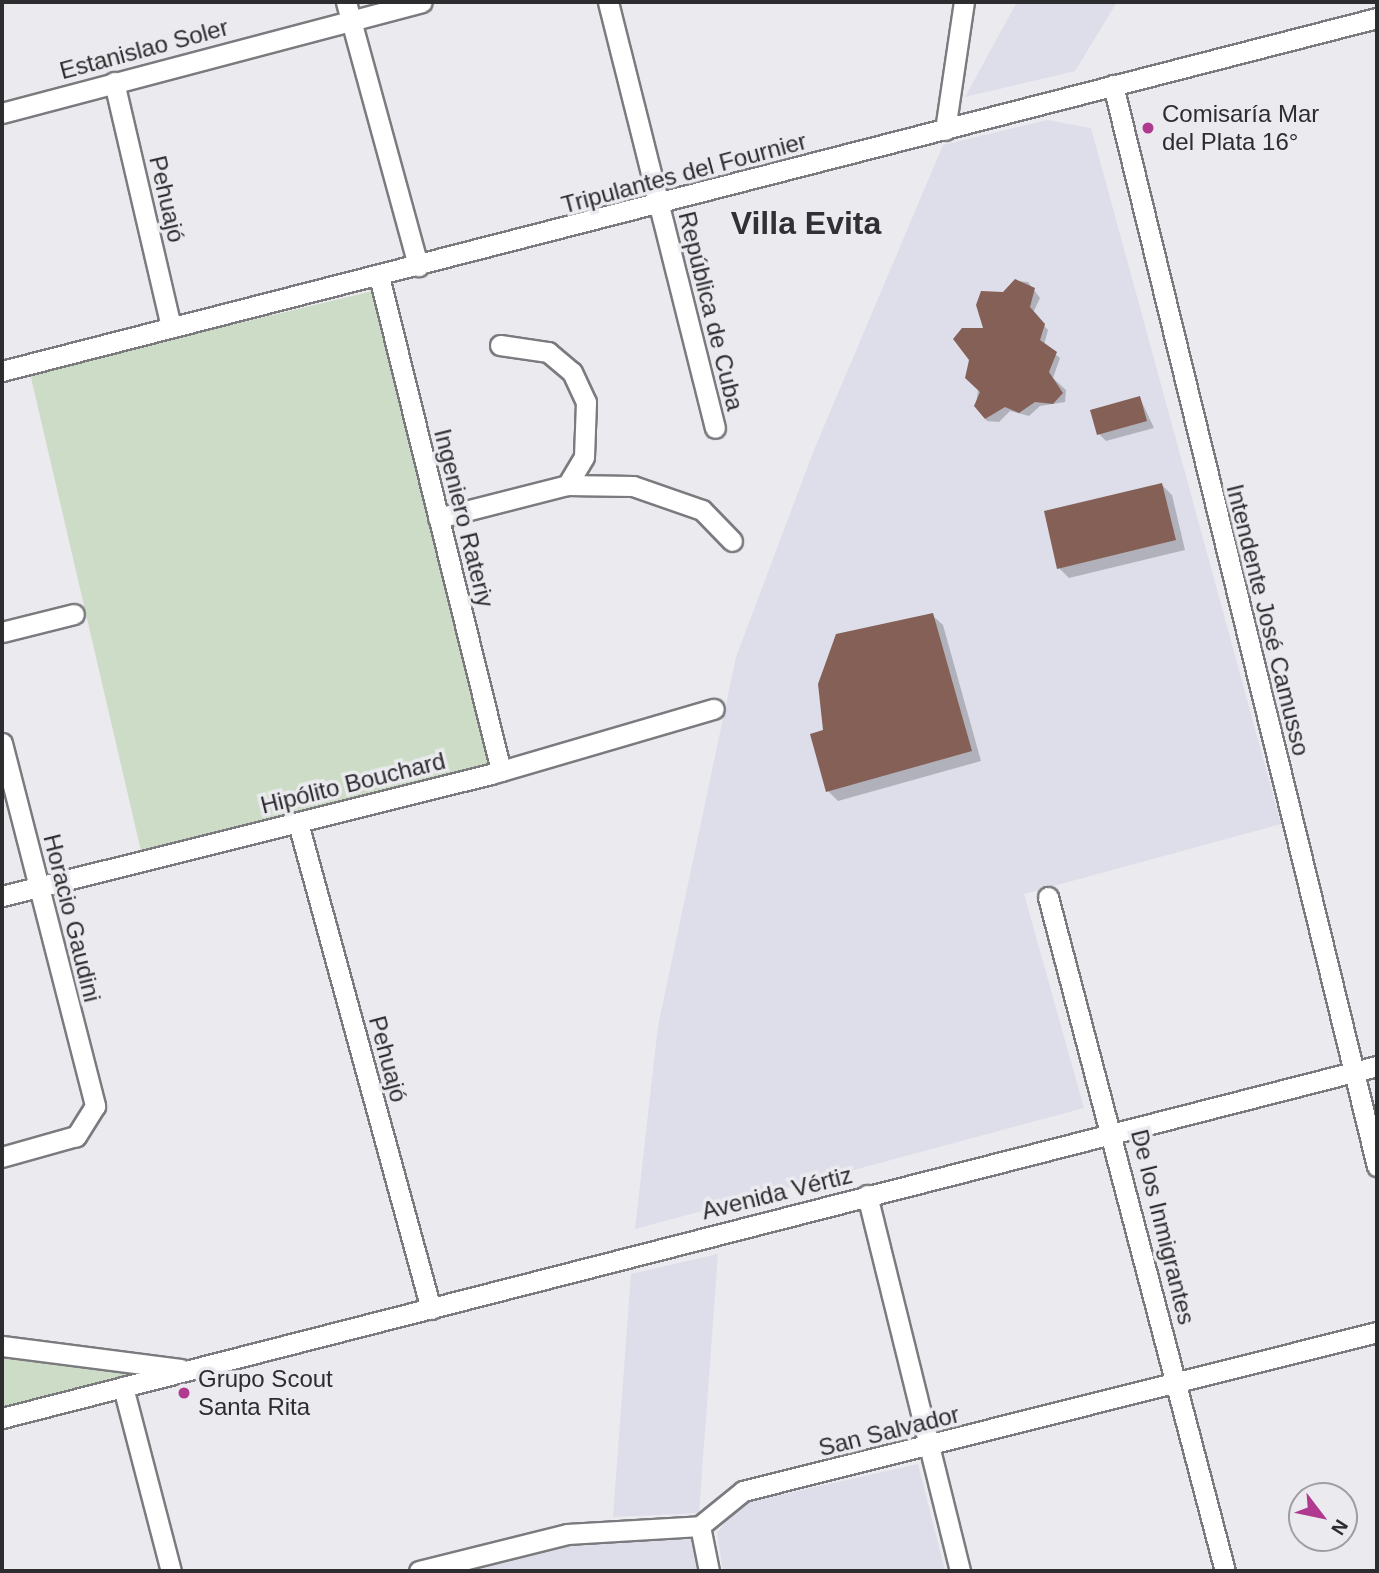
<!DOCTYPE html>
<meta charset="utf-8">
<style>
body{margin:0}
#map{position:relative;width:1379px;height:1573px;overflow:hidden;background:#eaeaef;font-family:Helvetica,sans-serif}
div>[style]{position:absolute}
.built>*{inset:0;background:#dedeea}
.green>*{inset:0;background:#cddcc6}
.shadow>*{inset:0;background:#0003}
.building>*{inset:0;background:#856057}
.roads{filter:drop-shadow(2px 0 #7b7b7f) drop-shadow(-2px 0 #7b7b7f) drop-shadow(0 2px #7b7b7f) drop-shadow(0 -2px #7b7b7f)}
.minor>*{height:19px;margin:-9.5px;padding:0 9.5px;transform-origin:9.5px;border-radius:9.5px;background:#fff}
.dots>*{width:19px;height:19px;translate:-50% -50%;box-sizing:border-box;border:4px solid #eaeaef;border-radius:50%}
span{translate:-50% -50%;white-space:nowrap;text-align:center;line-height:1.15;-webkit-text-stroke:7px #eaeaef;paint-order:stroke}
.street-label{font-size:24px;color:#2d2d2f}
.poi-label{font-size:24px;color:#2d2d2f}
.left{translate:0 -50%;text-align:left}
.district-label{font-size:32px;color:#313135;font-weight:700}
.frame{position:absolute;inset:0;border:4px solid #2d2d2f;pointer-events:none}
.north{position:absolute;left:1288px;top:1482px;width:70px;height:70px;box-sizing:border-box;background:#eaeaef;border:2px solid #9e9ea2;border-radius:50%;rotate:122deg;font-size:19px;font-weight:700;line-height:28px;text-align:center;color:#2d2d2f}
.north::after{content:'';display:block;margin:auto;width:24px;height:32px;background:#b13a91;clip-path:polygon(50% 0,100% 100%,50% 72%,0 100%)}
</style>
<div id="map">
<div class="built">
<i style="clip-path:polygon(1017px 2px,1117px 2px,1075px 71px,965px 97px)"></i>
<i style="clip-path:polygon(1047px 120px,1091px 128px,1281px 824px,1024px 894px,1084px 1108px,635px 1229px,658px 1026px,736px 657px,814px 450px,943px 145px)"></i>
<i style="clip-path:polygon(718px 1254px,699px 1513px,613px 1517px,631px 1274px)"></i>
<i style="clip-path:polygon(918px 1464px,945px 1571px,723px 1571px,717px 1533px,740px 1504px)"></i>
<i style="clip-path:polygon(696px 1539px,702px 1571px,471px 1571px,569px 1544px)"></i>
</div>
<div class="green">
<i style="clip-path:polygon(373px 291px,492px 765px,141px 851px,30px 373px)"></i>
<i style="clip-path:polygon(2px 1355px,135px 1371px,135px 1373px,2px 1410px)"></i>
</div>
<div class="shadow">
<i style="clip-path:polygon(1016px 281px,1028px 282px,1040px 298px,1033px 313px,1048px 330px,1044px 345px,1060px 358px,1053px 378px,1066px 390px,1065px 402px,1040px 406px,1029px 416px,1010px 411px,999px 422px,987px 421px,976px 406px,985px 330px)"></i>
<i style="clip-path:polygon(1140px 398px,1154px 428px,1106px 441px,1099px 434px)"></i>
<i style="clip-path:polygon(1162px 485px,1172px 495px,1185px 550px,1069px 578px,1059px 568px)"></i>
<i style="clip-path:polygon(932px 615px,943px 625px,981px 761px,838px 801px,828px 791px,825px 731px)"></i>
</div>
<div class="building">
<i style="clip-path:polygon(1015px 279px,1035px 288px,1030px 307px,1045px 324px,1040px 340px,1057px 352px,1049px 372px,1063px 393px,1053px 404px,1035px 402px,1019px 413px,1005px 407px,985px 419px,974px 406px,980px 392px,965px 378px,969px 360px,953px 339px,962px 328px,983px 328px,976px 305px,981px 291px,1003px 292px)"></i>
<i style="clip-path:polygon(1140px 396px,1147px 421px,1097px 435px,1090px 410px)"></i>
<i style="clip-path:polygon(1162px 483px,1176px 540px,1057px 569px,1044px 511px)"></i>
<i style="clip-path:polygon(933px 613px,972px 751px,826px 792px,810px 734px,823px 730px,818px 684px,836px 634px)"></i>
</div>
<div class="roads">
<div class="minor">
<i style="left:346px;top:2px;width:274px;rotate:74.7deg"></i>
<i style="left:608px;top:2px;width:439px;rotate:75.9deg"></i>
<i style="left:114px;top:82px;width:252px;rotate:76.9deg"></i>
<i style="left:1113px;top:85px;width:1113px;rotate:76.28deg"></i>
<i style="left:2px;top:113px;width:434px;rotate:-14.8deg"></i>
<i style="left:945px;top:130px;width:129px;rotate:-81.6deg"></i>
<i style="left:379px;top:276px;width:510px;rotate:76.15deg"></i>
<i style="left:500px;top:345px;width:49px;rotate:8.3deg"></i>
<i style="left:548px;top:352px;width:31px;rotate:40deg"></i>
<i style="left:572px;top:372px;width:33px;rotate:65deg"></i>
<i style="left:586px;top:402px;width:55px;rotate:92.1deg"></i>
<i style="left:584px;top:457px;width:33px;rotate:121deg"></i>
<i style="left:2px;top:371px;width:1420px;rotate:-14.4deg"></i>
<i style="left:438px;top:518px;width:133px;rotate:-14.3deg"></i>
<i style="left:567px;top:485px;width:66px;rotate:0.9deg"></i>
<i style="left:633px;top:486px;width:73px;rotate:19.2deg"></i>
<i style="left:702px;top:510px;width:43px;rotate:45.9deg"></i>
<i style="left:2px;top:632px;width:74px;rotate:-14deg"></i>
<i style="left:2px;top:743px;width:375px;rotate:75.6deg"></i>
<i style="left:95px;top:1106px;width:36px;rotate:122deg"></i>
<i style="left:76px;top:1136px;width:77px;rotate:164.2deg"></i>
<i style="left:298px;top:823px;width:504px;rotate:74.7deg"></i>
<i style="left:2px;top:896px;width:504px;rotate:-14.01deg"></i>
<i style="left:491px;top:774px;width:232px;rotate:-16.3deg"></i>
<i style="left:1048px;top:897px;width:697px;rotate:75.29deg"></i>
<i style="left:867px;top:1195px;width:387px;rotate:76.1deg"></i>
<i style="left:2px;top:1346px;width:180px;rotate:7.3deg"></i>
<i style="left:123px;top:1387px;width:190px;rotate:75.4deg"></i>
<i style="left:2px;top:1418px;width:1419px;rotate:-14.36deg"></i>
<i style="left:700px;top:1526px;width:46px;rotate:78.7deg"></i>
<i style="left:419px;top:1571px;width:153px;rotate:-14deg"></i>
<i style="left:567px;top:1534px;width:133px;rotate:-3.4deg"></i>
<i style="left:700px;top:1526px;width:55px;rotate:-39.1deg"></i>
<i style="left:743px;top:1491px;width:654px;rotate:-14.08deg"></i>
</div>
</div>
<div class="dots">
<i style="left:1148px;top:128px;background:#b13a91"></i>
<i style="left:184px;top:1393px;background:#b13a91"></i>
</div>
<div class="street-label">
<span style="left:144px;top:49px;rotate:-15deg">Estanislao Soler</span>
<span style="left:684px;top:173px;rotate:-15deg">Tripulantes del Fournier</span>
<span style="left:167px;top:199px;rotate:77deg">Pehuajó</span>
<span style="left:711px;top:311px;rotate:76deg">República de Cuba</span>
<span style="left:464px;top:518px;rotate:76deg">Ingeniero Rateriy</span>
<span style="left:1268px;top:620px;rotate:76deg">Intendente José Camusso</span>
<span style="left:353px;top:783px;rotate:-14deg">Hipólito Bouchard</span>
<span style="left:72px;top:918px;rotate:76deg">Horacio Gaudini</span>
<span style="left:388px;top:1059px;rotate:75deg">Pehuajó</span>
<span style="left:777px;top:1193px;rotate:-14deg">Avenida Vértiz</span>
<span style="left:1163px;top:1227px;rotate:76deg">De los Inmigrantes</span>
<span style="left:889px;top:1431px;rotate:-14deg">San Salvador</span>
</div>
<div class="poi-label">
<span class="left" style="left:1162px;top:128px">Comisaría Mar<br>del Plata 16°</span>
<span class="left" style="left:198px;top:1393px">Grupo Scout<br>Santa Rita</span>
</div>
<div class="district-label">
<span style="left:806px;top:223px">Villa Evita</span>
</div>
<div class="frame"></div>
<div class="north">N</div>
</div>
